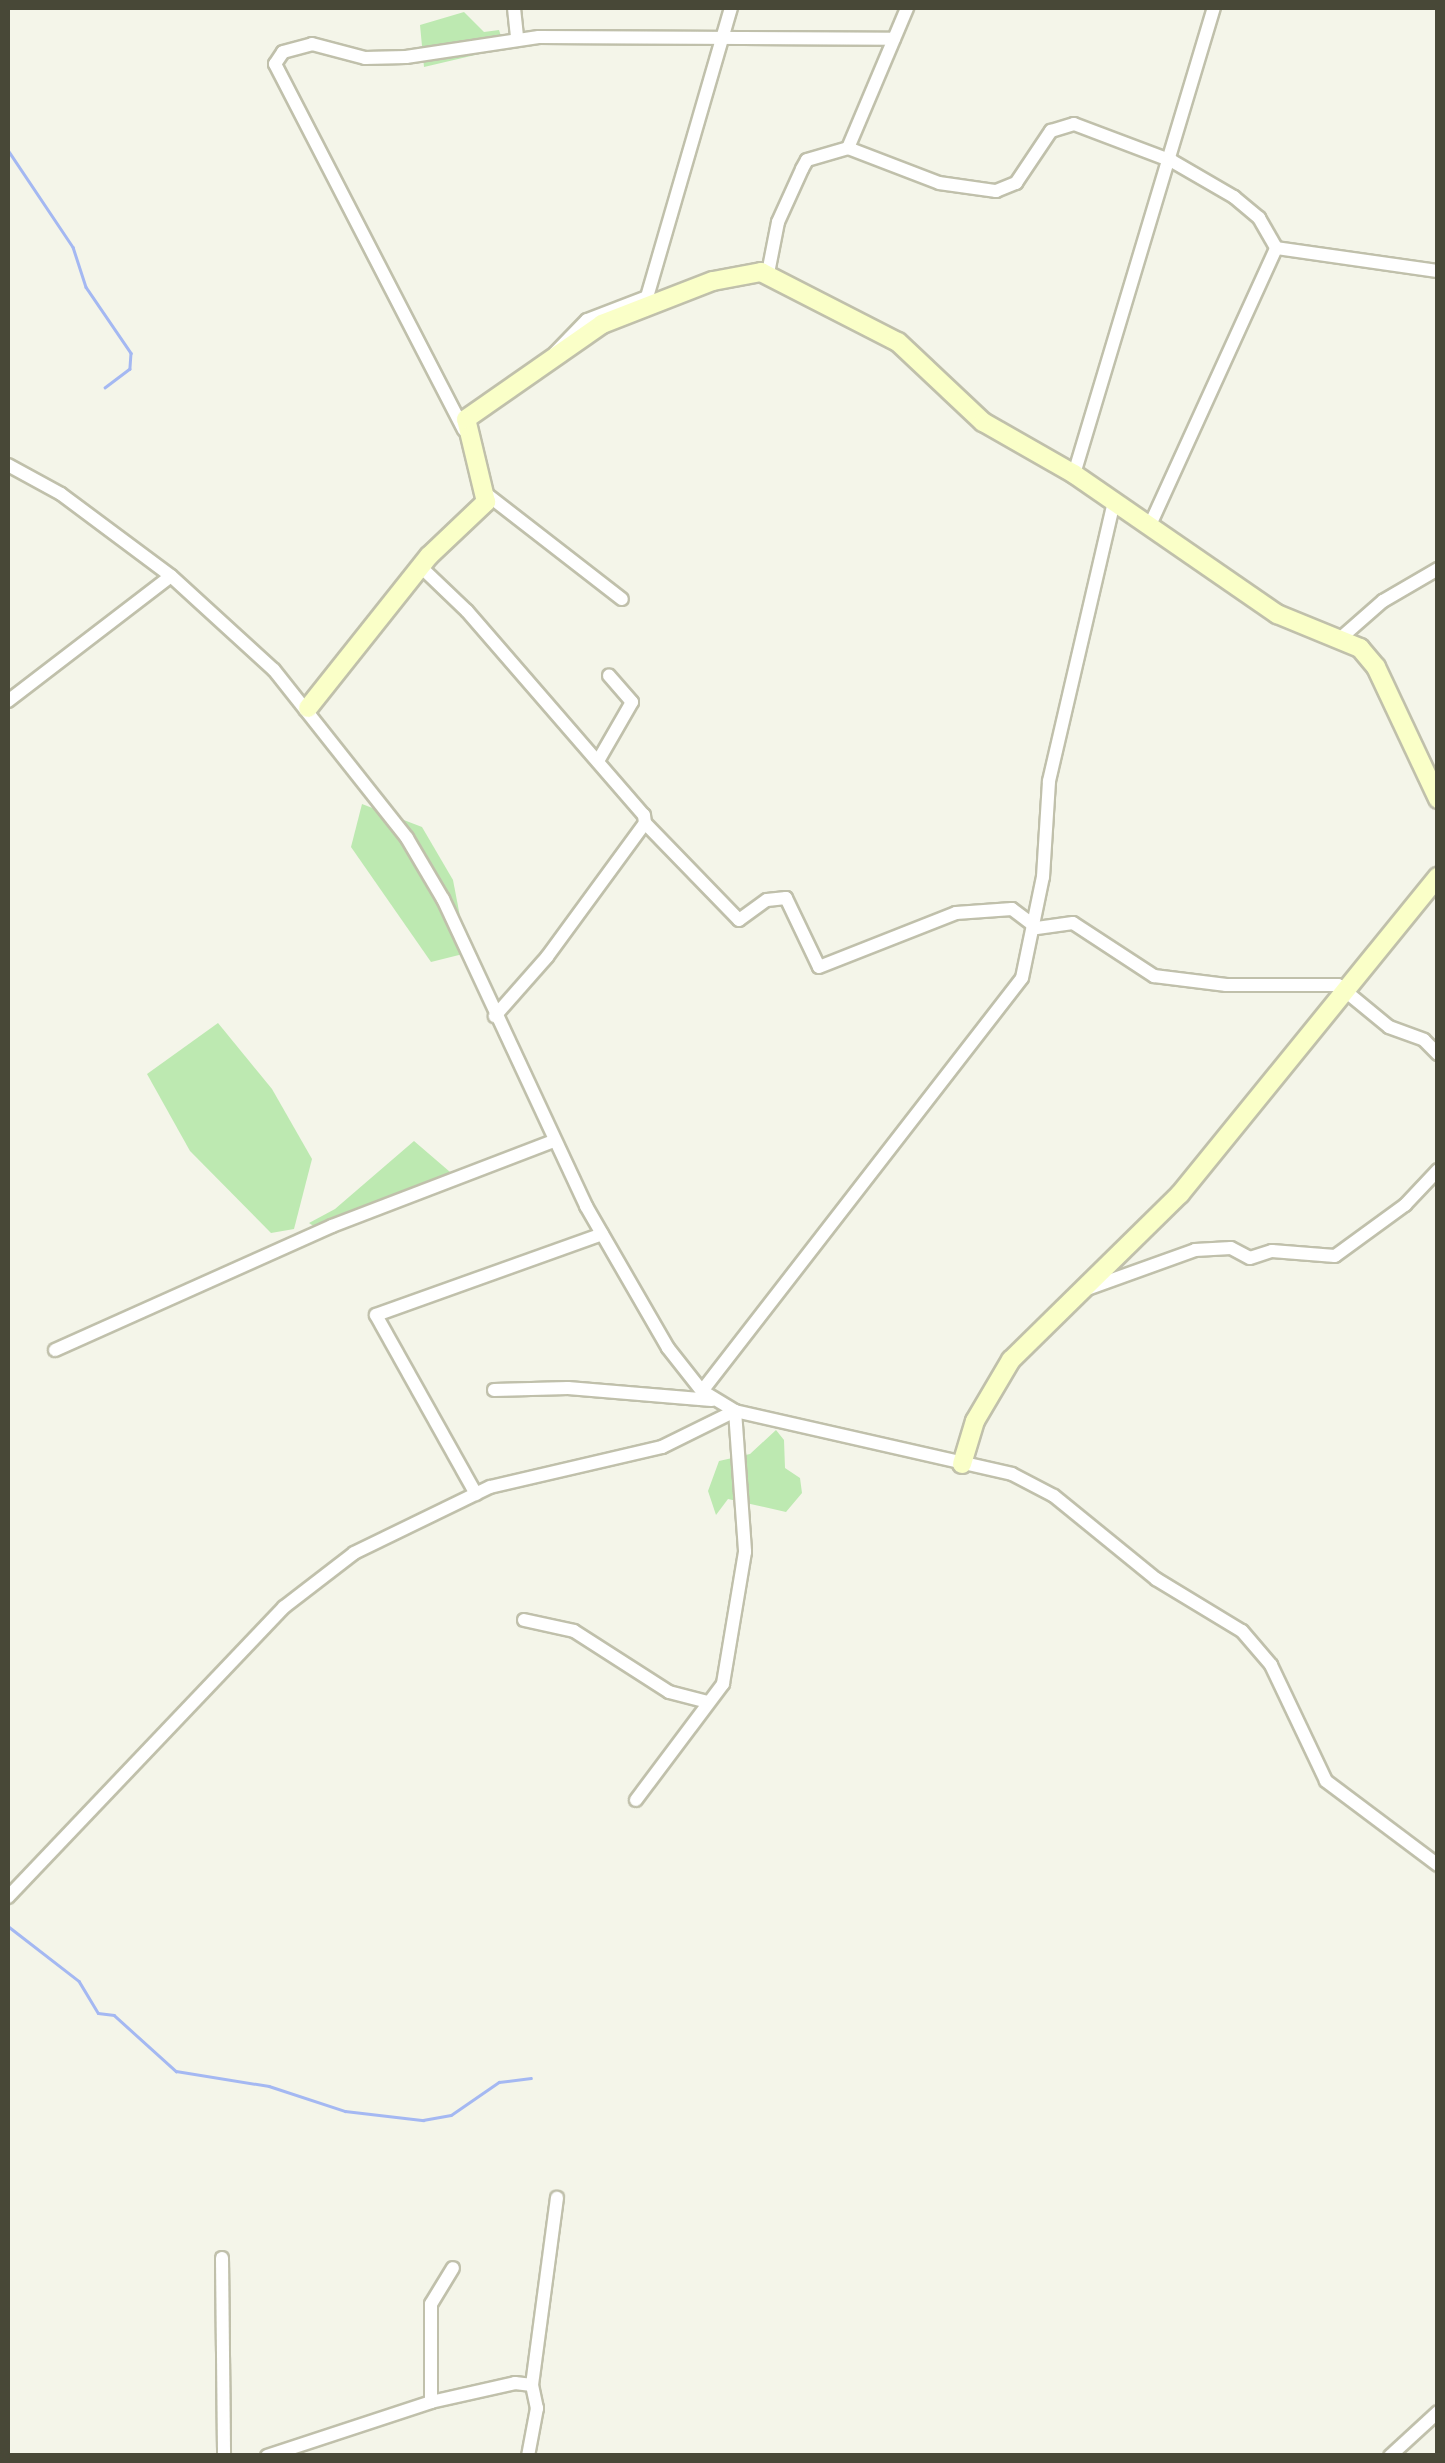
<!DOCTYPE html>
<style>
body{margin:0}
#map{position:relative;width:1445px;height:2463px;overflow:hidden;background:#f4f5e9;font-family:"Work Sans",sans-serif}
div>[style]{position:absolute}
.green>*{inset:0;background:#bde9b1}
.stream>*{height:2.5px;margin:-1.25px;padding:0 1.25px;transform-origin:1.25px;border-radius:1.25px;background:#a4b8f2}
.roads{filter:drop-shadow(2px 0 #c0c0ab) drop-shadow(-2px 0 #c0c0ab) drop-shadow(0 2px #c0c0ab) drop-shadow(0 -2px #c0c0ab)}
.street>*{height:12px;margin:-6px;padding:0 6px;transform-origin:6px;border-radius:6px;background:#fff}
.secondary>*{height:18px;margin:-9px;padding:0 9px;transform-origin:9px;border-radius:9px;background:#faffc8}
span{translate:-50% -50%;white-space:nowrap;text-align:center;line-height:1.15;-webkit-text-stroke:8px #fff;paint-order:stroke}
.frame{position:absolute;inset:0;border:10px solid #484837;pointer-events:none}
</style>
<div id="map">
<div class="green">
<i style="clip-path:polygon(464px 12px,484px 32px,499px 30px,505px 48px,424px 67px,420px 25px)"></i>
<i style="clip-path:polygon(362px 804px,422px 827px,453px 880px,467px 953px,431px 962px,351px 847px)"></i>
<i style="clip-path:polygon(218px 1023px,272px 1089px,312px 1159px,294px 1229px,271px 1233px,190px 1151px,147px 1074px)"></i>
<i style="clip-path:polygon(414px 1141px,457px 1178px,321px 1231px,309px 1223px,335px 1209px)"></i>
<i style="clip-path:polygon(776px 1430px,784px 1440px,785px 1468px,800px 1478px,802px 1493px,786px 1512px,728px 1499px,716px 1515px,708px 1491px,719px 1461px,750px 1454px)"></i>
</div>
<div class="stream">
<i style="left:8px;top:150px;width:117px;rotate:56.2deg"></i>
<i style="left:73px;top:247px;width:42px;rotate:72deg"></i>
<i style="left:86px;top:287px;width:80px;rotate:55.7deg"></i>
<i style="left:131px;top:353px;width:16px;rotate:94deg"></i>
<i style="left:130px;top:369px;width:31px;rotate:143deg"></i>
<i style="left:8px;top:1926px;width:90px;rotate:37.8deg"></i>
<i style="left:79px;top:1981px;width:37px;rotate:59deg"></i>
<i style="left:98px;top:2013px;width:16px;rotate:7deg"></i>
<i style="left:114px;top:2015px;width:84px;rotate:42.1deg"></i>
<i style="left:176px;top:2071px;width:94px;rotate:9.2deg"></i>
<i style="left:269px;top:2086px;width:80px;rotate:18.2deg"></i>
<i style="left:345px;top:2111px;width:79px;rotate:6.6deg"></i>
<i style="left:423px;top:2120px;width:28px;rotate:-10deg"></i>
<i style="left:451px;top:2115px;width:58px;rotate:-34.5deg"></i>
<i style="left:499px;top:2082px;width:32px;rotate:-7deg"></i>
</div>
<div class="roads">
<div class="street">
<i style="left:514px;top:8px;width:31px;rotate:84deg"></i>
<i style="left:848px;top:148px;width:97px;rotate:21deg"></i>
<i style="left:939px;top:183px;width:58px;rotate:8deg"></i>
<i style="left:996px;top:191px;width:22px;rotate:-22deg"></i>
<i style="left:1016px;top:183px;width:63px;rotate:-56.1deg"></i>
<i style="left:1051px;top:131px;width:24px;rotate:-17deg"></i>
<i style="left:1074px;top:124px;width:105px;rotate:20.7deg"></i>
<i style="left:1172px;top:161px;width:72px;rotate:30.1deg"></i>
<i style="left:1234px;top:197px;width:33px;rotate:40deg"></i>
<i style="left:1259px;top:218px;width:34px;rotate:60deg"></i>
<i style="left:768px;top:273px;width:52px;rotate:-78.9deg"></i>
<i style="left:778px;top:222px;width:58px;rotate:-65.6deg"></i>
<i style="left:802px;top:169px;width:10px;rotate:-61deg"></i>
<i style="left:807px;top:160px;width:43px;rotate:-16.3deg"></i>
<i style="left:848px;top:148px;width:152px;rotate:-67.1deg"></i>
<i style="left:555px;top:353px;width:46px;rotate:-45.9deg"></i>
<i style="left:587px;top:320px;width:64px;rotate:-21deg"></i>
<i style="left:647px;top:297px;width:301px;rotate:-73.8deg"></i>
<i style="left:464px;top:430px;width:412px;rotate:-117.3deg"></i>
<i style="left:275px;top:64px;width:14px;rotate:-56deg"></i>
<i style="left:283px;top:52px;width:30px;rotate:-15deg"></i>
<i style="left:312px;top:44px;width:55px;rotate:14.8deg"></i>
<i style="left:365px;top:58px;width:41px;rotate:-1.4deg"></i>
<i style="left:406px;top:57px;width:134px;rotate:-8.6deg"></i>
<i style="left:539px;top:37px;width:355px;rotate:0.3deg"></i>
<i style="left:8px;top:465px;width:60px;rotate:28.7deg"></i>
<i style="left:61px;top:494px;width:137px;rotate:36.7deg"></i>
<i style="left:171px;top:576px;width:139px;rotate:42.4deg"></i>
<i style="left:274px;top:670px;width:214px;rotate:51.6deg"></i>
<i style="left:407px;top:838px;width:71px;rotate:59.5deg"></i>
<i style="left:443px;top:899px;width:339px;rotate:65deg"></i>
<i style="left:586px;top:1206px;width:164px;rotate:60deg"></i>
<i style="left:668px;top:1348px;width:55px;rotate:51.7deg"></i>
<i style="left:702px;top:1391px;width:39px;rotate:31deg"></i>
<i style="left:735px;top:1411px;width:284px;rotate:12.8deg"></i>
<i style="left:1012px;top:1474px;width:47px;rotate:27.6deg"></i>
<i style="left:1054px;top:1496px;width:132px;rotate:39.1deg"></i>
<i style="left:1156px;top:1579px;width:100px;rotate:31.2deg"></i>
<i style="left:1242px;top:1631px;width:45px;rotate:49.5deg"></i>
<i style="left:1271px;top:1665px;width:128px;rotate:64.6deg"></i>
<i style="left:1326px;top:1781px;width:140px;rotate:36.9deg"></i>
<i style="left:1074px;top:474px;width:487px;rotate:-73.3deg"></i>
<i style="left:489px;top:496px;width:168px;rotate:37.8deg"></i>
<i style="left:1150px;top:525px;width:304px;rotate:-65.5deg"></i>
<i style="left:1276px;top:248px;width:164px;rotate:8.1deg"></i>
<i style="left:422px;top:568px;width:62px;rotate:43.7deg"></i>
<i style="left:467px;top:611px;width:270px;rotate:49.1deg"></i>
<i style="left:644px;top:815px;width:8px;rotate:83deg"></i>
<i style="left:645px;top:823px;width:166px;rotate:126.2deg"></i>
<i style="left:547px;top:957px;width:79px;rotate:131.4deg"></i>
<i style="left:1343px;top:636px;width:53px;rotate:-41.2deg"></i>
<i style="left:1383px;top:601px;width:64px;rotate:-30.2deg"></i>
<i style="left:8px;top:701px;width:205px;rotate:-37.5deg"></i>
<i style="left:598px;top:761px;width:68px;rotate:-60deg"></i>
<i style="left:632px;top:702px;width:35px;rotate:-131deg"></i>
<i style="left:645px;top:823px;width:135px;rotate:45.9deg"></i>
<i style="left:739px;top:920px;width:34px;rotate:-36deg"></i>
<i style="left:767px;top:900px;width:19px;rotate:-6deg"></i>
<i style="left:786px;top:898px;width:76px;rotate:64.4deg"></i>
<i style="left:819px;top:967px;width:147px;rotate:-21.5deg"></i>
<i style="left:956px;top:913px;width:56px;rotate:-4.1deg"></i>
<i style="left:1012px;top:909px;width:31px;rotate:37deg"></i>
<i style="left:1037px;top:928px;width:36px;rotate:-8deg"></i>
<i style="left:1073px;top:923px;width:97px;rotate:33.2deg"></i>
<i style="left:1154px;top:976px;width:73px;rotate:7.1deg"></i>
<i style="left:1226px;top:985px;width:112px"></i>
<i style="left:1338px;top:985px;width:66px;rotate:39.5deg"></i>
<i style="left:1389px;top:1027px;width:37px;rotate:20deg"></i>
<i style="left:1424px;top:1040px;width:20px;rotate:45deg"></i>
<i style="left:1084px;top:1290px;width:118px;rotate:-19.8deg"></i>
<i style="left:1195px;top:1250px;width:36px;rotate:-3deg"></i>
<i style="left:1231px;top:1248px;width:21px;rotate:28deg"></i>
<i style="left:1250px;top:1258px;width:23px;rotate:-18deg"></i>
<i style="left:1272px;top:1251px;width:63px;rotate:4.5deg"></i>
<i style="left:1335px;top:1256px;width:87px;rotate:-36.1deg"></i>
<i style="left:1405px;top:1205px;width:48px;rotate:-46.7deg"></i>
<i style="left:55px;top:1350px;width:303px;rotate:-24.1deg"></i>
<i style="left:332px;top:1226px;width:238px;rotate:-21deg"></i>
<i style="left:494px;top:1390px;width:74px;rotate:-1.5deg"></i>
<i style="left:568px;top:1388px;width:144px;rotate:4.8deg"></i>
<i style="left:702px;top:1391px;width:522px;rotate:-52.23deg"></i>
<i style="left:1022px;top:978px;width:103px;rotate:-78.3deg"></i>
<i style="left:1043px;top:877px;width:96px;rotate:-86.4deg"></i>
<i style="left:1049px;top:781px;width:287px;rotate:-76.9deg"></i>
<i style="left:476px;top:1494px;width:205px;rotate:-119.2deg"></i>
<i style="left:376px;top:1315px;width:240px;rotate:-19.7deg"></i>
<i style="left:524px;top:1620px;width:51px;rotate:12.4deg"></i>
<i style="left:574px;top:1631px;width:113px;rotate:32.7deg"></i>
<i style="left:669px;top:1692px;width:40px;rotate:14.4deg"></i>
<i style="left:8px;top:1897px;width:400px;rotate:-46.4deg"></i>
<i style="left:284px;top:1607px;width:88px;rotate:-37.6deg"></i>
<i style="left:354px;top:1553px;width:151px;rotate:-25.9deg"></i>
<i style="left:490px;top:1487px;width:177px;rotate:-13.1deg"></i>
<i style="left:662px;top:1447px;width:81px;rotate:-26.3deg"></i>
<i style="left:735px;top:1411px;width:141px;rotate:85.9deg"></i>
<i style="left:745px;top:1552px;width:134px;rotate:99.5deg"></i>
<i style="left:723px;top:1684px;width:145px;rotate:126.9deg"></i>
<i style="left:222px;top:2258px;width:198px;rotate:89.4deg"></i>
<i style="left:532px;top:2385px;width:189px;rotate:-82.4deg"></i>
<i style="left:431px;top:2402px;width:98px;rotate:-90deg"></i>
<i style="left:431px;top:2304px;width:42px;rotate:-58.6deg"></i>
<i style="left:267px;top:2456px;width:173px;rotate:-18.2deg"></i>
<i style="left:431px;top:2402px;width:86px;rotate:-12.7deg"></i>
<i style="left:515px;top:2383px;width:17px;rotate:7deg"></i>
<i style="left:532px;top:2385px;width:24px;rotate:78deg"></i>
<i style="left:537px;top:2408px;width:49px;rotate:100.6deg"></i>
<i style="left:1390px;top:2456px;width:65px;rotate:-42.5deg"></i>
</div>
<div class="secondary">
<i style="left:308px;top:708px;width:194px;rotate:-51.5deg"></i>
<i style="left:429px;top:556px;width:79px;rotate:-43.5deg"></i>
<i style="left:486px;top:502px;width:85px;rotate:-103.5deg"></i>
<i style="left:466px;top:419px;width:166px;rotate:-34.9deg"></i>
<i style="left:602px;top:324px;width:119px;rotate:-21.2deg"></i>
<i style="left:713px;top:281px;width:49px;rotate:-10.6deg"></i>
<i style="left:761px;top:272px;width:154px;rotate:27.1deg"></i>
<i style="left:898px;top:342px;width:117px;rotate:43.3deg"></i>
<i style="left:983px;top:422px;width:105px;rotate:29.7deg"></i>
<i style="left:1074px;top:474px;width:247px;rotate:34.6deg"></i>
<i style="left:1277px;top:614px;width:90px;rotate:22.3deg"></i>
<i style="left:1360px;top:648px;width:25px;rotate:50deg"></i>
<i style="left:1376px;top:667px;width:146px;rotate:64.8deg"></i>
<i style="left:962px;top:1464px;width:45px;rotate:-73.2deg"></i>
<i style="left:975px;top:1421px;width:71px;rotate:-59.5deg"></i>
<i style="left:1011px;top:1360px;width:237px;rotate:-44.5deg"></i>
<i style="left:1180px;top:1194px;width:409px;rotate:-50.9deg"></i>
</div>
</div>
<div class="frame"></div>
</div>
